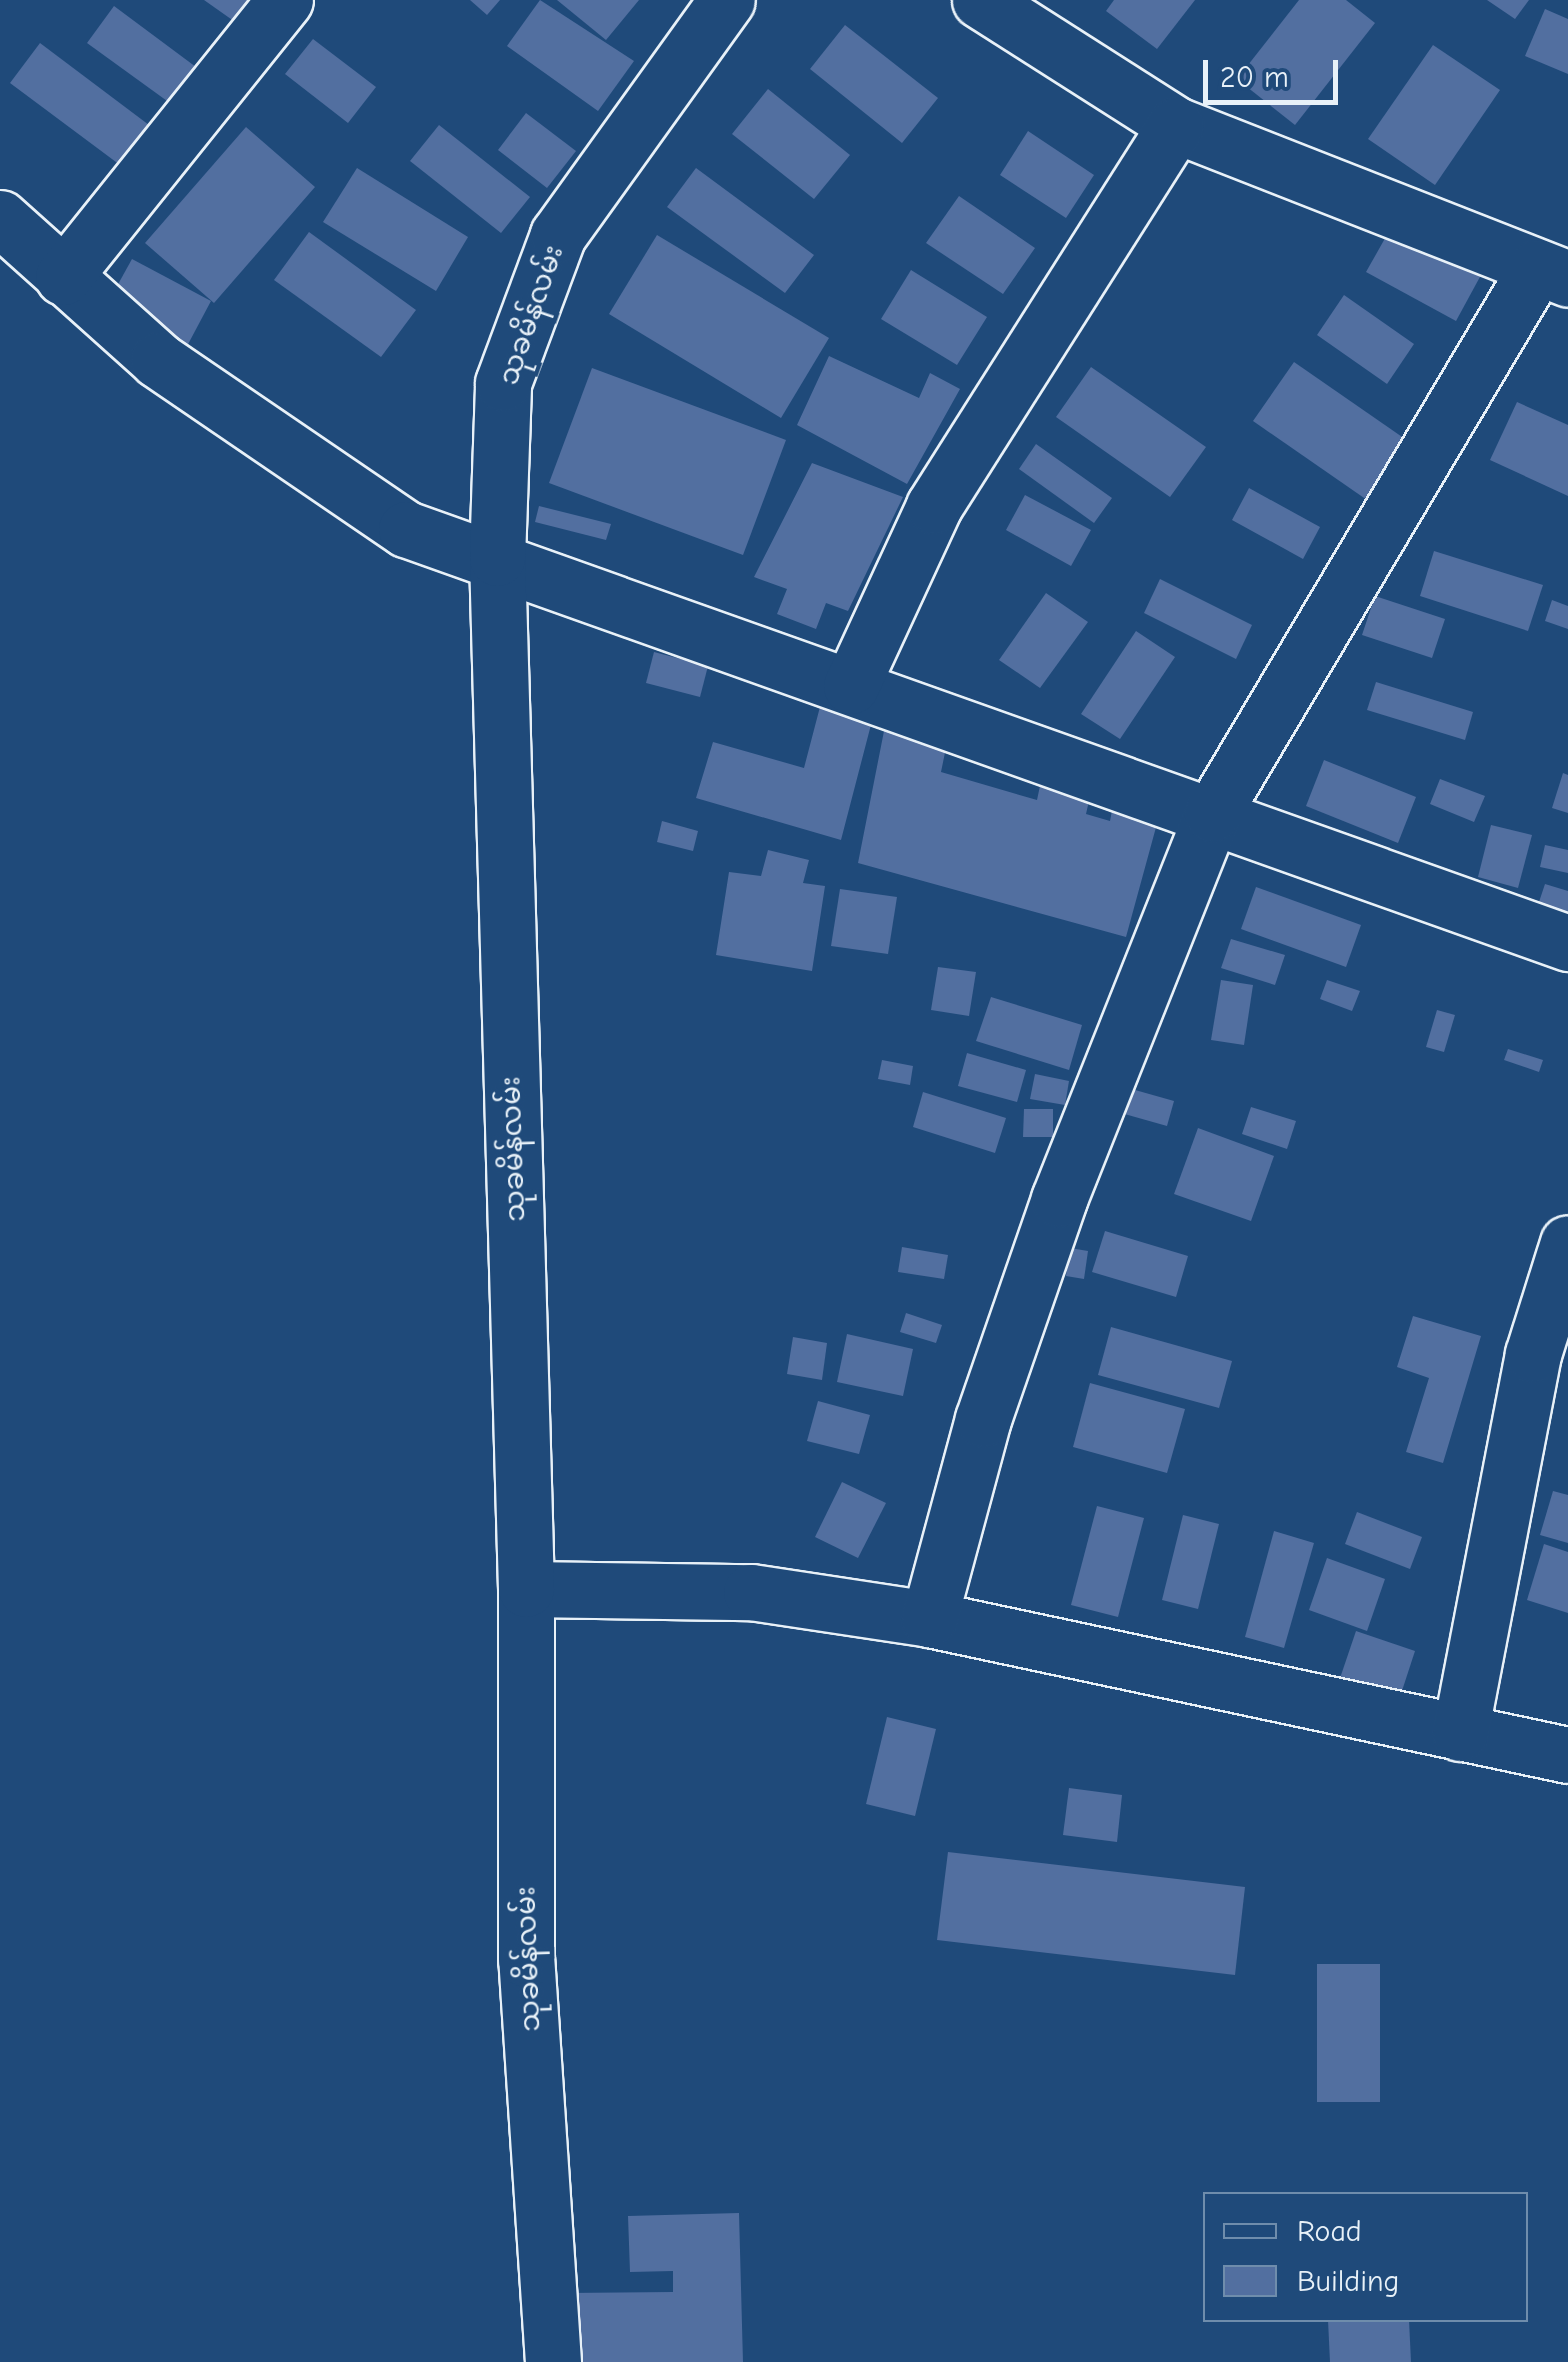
<!DOCTYPE html>
<meta charset="utf-8">
<style>
body{margin:0}
#map{position:relative;width:1568px;height:2362px;overflow:hidden;background:#1f4a7a;font-family:"Comic Neue","Noto Sans Myanmar",sans-serif}
div>[style]{position:absolute}
.building>*{inset:0;background:#526fa0}
.roads{filter:drop-shadow(2px 0 #e8f1f8) drop-shadow(-2px 0 #e8f1f8) drop-shadow(0 2px #e8f1f8) drop-shadow(0 -2px #e8f1f8)}
.minor>*{height:55px;margin:-27.5px;padding:0 27.5px;transform-origin:27.5px;border-radius:27.5px;background:#1f4a7a}
span{translate:-50% -50%;white-space:nowrap;text-align:center;line-height:1.15;-webkit-text-stroke:9px #1f4a7a;paint-order:stroke}
.street-label{font-size:28px;color:#e8f1f8}
.legend{position:absolute;left:1203px;top:2192px;width:325px;height:130px;box-sizing:border-box;background:#1f4a7a;border:2px solid #6f8dac;margin:0;padding:12px 18px;list-style:none;font-size:30px;color:#e8f1f8}
.legend li{display:flex;align-items:center;gap:20px;height:50px}
.legend b{width:50px;border:2px solid #6f8dac}
.scale{position:absolute;left:1203px;top:60px;width:135px;height:45px;box-sizing:border-box;border:5px solid #e8f1f8;border-top:0;padding-left:12px;font-size:30px;line-height:35px;white-space:nowrap;color:#e8f1f8;-webkit-text-stroke:8px #1f4a7a;paint-order:stroke}
</style>
<div id="map">
<div class="building">
<i style="clip-path:polygon(204px 0,255px 0,238px 24px)"></i>
<i style="clip-path:polygon(470px 0,500px 0,487px 15px)"></i>
<i style="clip-path:polygon(540px 0,634px 61px,598px 111px,507px 46px)"></i>
<i style="clip-path:polygon(557px 0,639px 0,606px 40px)"></i>
<i style="clip-path:polygon(1114px 0,1195px 0,1157px 49px,1106px 11px)"></i>
<i style="clip-path:polygon(1299px 0,1346px 0,1375px 23px,1295px 125px,1237px 79px)"></i>
<i style="clip-path:polygon(1487px 0,1529px 0,1515px 19px)"></i>
<i style="clip-path:polygon(114px 6px,200px 70px,174px 106px,87px 43px)"></i>
<i style="clip-path:polygon(1545px 9px,1568px 19px,1568px 74px,1525px 56px)"></i>
<i style="clip-path:polygon(845px 25px,938px 98px,902px 143px,810px 69px)"></i>
<i style="clip-path:polygon(313px 39px,376px 87px,348px 123px,285px 74px)"></i>
<i style="clip-path:polygon(40px 43px,149px 125px,120px 165px,10px 83px)"></i>
<i style="clip-path:polygon(1433px 45px,1500px 90px,1435px 185px,1368px 139px)"></i>
<i style="clip-path:polygon(768px 89px,850px 155px,814px 199px,732px 134px)"></i>
<i style="clip-path:polygon(526px 113px,576px 151px,547px 188px,498px 150px)"></i>
<i style="clip-path:polygon(439px 125px,530px 197px,501px 233px,410px 161px)"></i>
<i style="clip-path:polygon(246px 127px,315px 187px,214px 303px,145px 243px)"></i>
<i style="clip-path:polygon(1028px 131px,1094px 175px,1066px 218px,1000px 175px)"></i>
<i style="clip-path:polygon(357px 168px,468px 237px,436px 291px,323px 222px)"></i>
<i style="clip-path:polygon(696px 168px,814px 255px,785px 293px,667px 207px)"></i>
<i style="clip-path:polygon(959px 196px,1035px 248px,1003px 294px,926px 243px)"></i>
<i style="clip-path:polygon(1392px 226px,1481px 275px,1456px 321px,1366px 272px)"></i>
<i style="clip-path:polygon(309px 232px,416px 310px,381px 357px,274px 280px)"></i>
<i style="clip-path:polygon(657px 235px,829px 338px,781px 418px,609px 314px)"></i>
<i style="clip-path:polygon(132px 259px,211px 301px,186px 348px,106px 306px)"></i>
<i style="clip-path:polygon(911px 270px,987px 317px,957px 365px,881px 319px)"></i>
<i style="clip-path:polygon(1344px 295px,1414px 344px,1387px 384px,1317px 335px)"></i>
<i style="clip-path:polygon(829px 356px,919px 398px,930px 373px,960px 389px,907px 484px,797px 425px)"></i>
<i style="clip-path:polygon(1294px 362px,1408px 441px,1367px 500px,1253px 421px)"></i>
<i style="clip-path:polygon(1091px 367px,1206px 447px,1170px 497px,1056px 417px)"></i>
<i style="clip-path:polygon(592px 368px,786px 440px,743px 555px,549px 483px)"></i>
<i style="clip-path:polygon(1517px 402px,1568px 425px,1568px 496px,1490px 460px)"></i>
<i style="clip-path:polygon(1036px 444px,1112px 498px,1094px 523px,1019px 469px)"></i>
<i style="clip-path:polygon(812px 463px,903px 497px,848px 611px,826px 603px,816px 629px,777px 614px,787px 589px,754px 577px)"></i>
<i style="clip-path:polygon(1249px 488px,1320px 527px,1303px 559px,1232px 520px)"></i>
<i style="clip-path:polygon(1025px 495px,1091px 530px,1071px 566px,1006px 530px)"></i>
<i style="clip-path:polygon(539px 506px,611px 524px,606px 540px,535px 522px)"></i>
<i style="clip-path:polygon(1434px 551px,1543px 585px,1528px 631px,1420px 596px)"></i>
<i style="clip-path:polygon(1160px 579px,1252px 625px,1236px 659px,1144px 613px)"></i>
<i style="clip-path:polygon(1046px 593px,1088px 622px,1040px 688px,999px 660px)"></i>
<i style="clip-path:polygon(1375px 596px,1445px 619px,1432px 658px,1362px 635px)"></i>
<i style="clip-path:polygon(1552px 600px,1568px 606px,1568px 629px,1545px 621px)"></i>
<i style="clip-path:polygon(1136px 631px,1175px 657px,1120px 739px,1081px 714px)"></i>
<i style="clip-path:polygon(654px 652px,708px 666px,700px 697px,646px 683px)"></i>
<i style="clip-path:polygon(1376px 682px,1473px 712px,1465px 740px,1367px 710px)"></i>
<i style="clip-path:polygon(821px 703px,873px 717px,841px 840px,696px 798px,713px 742px,804px 768px)"></i>
<i style="clip-path:polygon(885px 726px,948px 738px,941px 772px,1037px 800px,1041px 781px,1091px 792px,1086px 814px,1110px 821px,1114px 800px,1161px 809px,1126px 937px,858px 863px)"></i>
<i style="clip-path:polygon(1324px 760px,1416px 797px,1398px 843px,1306px 806px)"></i>
<i style="clip-path:polygon(1563px 773px,1568px 775px,1568px 813px,1552px 808px)"></i>
<i style="clip-path:polygon(1440px 779px,1485px 796px,1474px 822px,1430px 804px)"></i>
<i style="clip-path:polygon(662px 821px,698px 831px,693px 851px,657px 842px)"></i>
<i style="clip-path:polygon(1491px 825px,1532px 835px,1518px 888px,1478px 877px)"></i>
<i style="clip-path:polygon(1545px 845px,1568px 850px,1568px 873px,1540px 867px)"></i>
<i style="clip-path:polygon(768px 850px,809px 860px,803px 883px,825px 886px,812px 971px,716px 955px,729px 872px,761px 876px)"></i>
<i style="clip-path:polygon(1545px 884px,1568px 891px,1568px 918px,1537px 908px)"></i>
<i style="clip-path:polygon(1256px 887px,1361px 925px,1346px 967px,1241px 929px)"></i>
<i style="clip-path:polygon(840px 889px,897px 897px,888px 954px,831px 946px)"></i>
<i style="clip-path:polygon(1231px 939px,1285px 955px,1275px 985px,1221px 968px)"></i>
<i style="clip-path:polygon(938px 967px,976px 972px,969px 1016px,931px 1010px)"></i>
<i style="clip-path:polygon(1221px 980px,1253px 985px,1244px 1045px,1211px 1040px)"></i>
<i style="clip-path:polygon(1327px 980px,1360px 991px,1352px 1011px,1320px 999px)"></i>
<i style="clip-path:polygon(991px 997px,1082px 1025px,1069px 1070px,976px 1041px)"></i>
<i style="clip-path:polygon(1437px 1010px,1455px 1015px,1444px 1052px,1426px 1047px)"></i>
<i style="clip-path:polygon(1508px 1049px,1543px 1060px,1539px 1072px,1504px 1060px)"></i>
<i style="clip-path:polygon(967px 1053px,1026px 1070px,1017px 1102px,958px 1086px)"></i>
<i style="clip-path:polygon(882px 1060px,913px 1066px,910px 1085px,878px 1079px)"></i>
<i style="clip-path:polygon(1035px 1074px,1069px 1081px,1065px 1105px,1030px 1099px)"></i>
<i style="clip-path:polygon(1128px 1088px,1174px 1101px,1167px 1126px,1121px 1113px)"></i>
<i style="clip-path:polygon(923px 1092px,1006px 1118px,995px 1153px,913px 1127px)"></i>
<i style="clip-path:polygon(1251px 1107px,1296px 1121px,1287px 1149px,1242px 1134px)"></i>
<i style="clip-path:polygon(1024px 1109px,1053px 1109px,1053px 1137px,1023px 1137px)"></i>
<i style="clip-path:polygon(1198px 1128px,1274px 1156px,1251px 1221px,1174px 1194px)"></i>
<i style="clip-path:polygon(1105px 1231px,1188px 1256px,1176px 1297px,1092px 1272px)"></i>
<i style="clip-path:polygon(902px 1247px,948px 1255px,944px 1279px,898px 1272px)"></i>
<i style="clip-path:polygon(1070px 1248px,1088px 1251px,1084px 1279px,1066px 1276px)"></i>
<i style="clip-path:polygon(906px 1313px,942px 1325px,936px 1343px,900px 1332px)"></i>
<i style="clip-path:polygon(1413px 1316px,1481px 1336px,1443px 1463px,1406px 1452px,1429px 1378px,1397px 1367px)"></i>
<i style="clip-path:polygon(1111px 1327px,1232px 1361px,1219px 1408px,1098px 1375px)"></i>
<i style="clip-path:polygon(847px 1334px,913px 1349px,903px 1396px,837px 1382px)"></i>
<i style="clip-path:polygon(793px 1337px,827px 1343px,822px 1380px,787px 1374px)"></i>
<i style="clip-path:polygon(1090px 1383px,1185px 1409px,1167px 1473px,1073px 1447px)"></i>
<i style="clip-path:polygon(818px 1401px,870px 1415px,859px 1454px,807px 1441px)"></i>
<i style="clip-path:polygon(842px 1482px,886px 1503px,858px 1558px,815px 1537px)"></i>
<i style="clip-path:polygon(1553px 1491px,1568px 1495px,1568px 1543px,1540px 1535px)"></i>
<i style="clip-path:polygon(1097px 1506px,1144px 1518px,1118px 1617px,1071px 1605px)"></i>
<i style="clip-path:polygon(1357px 1512px,1422px 1537px,1410px 1569px,1345px 1544px)"></i>
<i style="clip-path:polygon(1183px 1515px,1219px 1524px,1198px 1609px,1162px 1600px)"></i>
<i style="clip-path:polygon(1274px 1531px,1314px 1543px,1284px 1648px,1245px 1637px)"></i>
<i style="clip-path:polygon(1544px 1544px,1568px 1552px,1568px 1613px,1527px 1600px)"></i>
<i style="clip-path:polygon(1327px 1558px,1385px 1579px,1367px 1631px,1309px 1610px)"></i>
<i style="clip-path:polygon(1356px 1631px,1415px 1651px,1398px 1703px,1338px 1684px)"></i>
<i style="clip-path:polygon(887px 1717px,936px 1729px,915px 1816px,866px 1804px)"></i>
<i style="clip-path:polygon(1069px 1788px,1122px 1795px,1117px 1842px,1063px 1835px)"></i>
<i style="clip-path:polygon(948px 1852px,1245px 1887px,1235px 1975px,937px 1940px)"></i>
<i style="clip-path:polygon(1317px 1964px,1380px 1964px,1380px 2102px,1317px 2102px)"></i>
<i style="clip-path:polygon(739px 2213px,743px 2362px,567px 2362px,566px 2293px,673px 2292px,673px 2271px,630px 2272px,628px 2216px)"></i>
<i style="clip-path:polygon(1328px 2320px,1409px 2320px,1411px 2362px,1330px 2362px)"></i>
</div>
<div class="roads">
<div class="minor">
<i style="left:980px;top:0;width:232px;rotate:32.5deg"></i>
<i style="left:1176px;top:125px;width:421px;rotate:21.4deg"></i>
<i style="left:0;top:218px;width:212px;rotate:41.9deg"></i>
<i style="left:158px;top:360px;width:300px;rotate:34.3deg"></i>
<i style="left:406px;top:529px;width:1234px;rotate:19.61deg"></i>
<i style="left:63px;top:277px;width:355px;rotate:-51.3deg"></i>
<i style="left:851px;top:686px;width:198px;rotate:-65.2deg"></i>
<i style="left:934px;top:506px;width:451px;rotate:-57.6deg"></i>
<i style="left:526px;top:1589px;width:225px;rotate:0.8deg"></i>
<i style="left:751px;top:1592px;width:180px;rotate:8.6deg"></i>
<i style="left:929px;top:1619px;width:653px;rotate:12.02deg"></i>
<i style="left:929px;top:1619px;width:207px;rotate:-74.9deg"></i>
<i style="left:983px;top:1419px;width:233px;rotate:-70.9deg"></i>
<i style="left:1059px;top:1199px;width:414px;rotate:-68.3deg"></i>
<i style="left:1212px;top:814px;width:636px;rotate:-59.28deg"></i>
<i style="left:1460px;top:1733px;width:386px;rotate:-79.1deg"></i>
<i style="left:1533px;top:1354px;width:116px;rotate:-72.5deg"></i>
<i style="left:553px;top:2362px;width:404px;rotate:-93.8deg"></i>
<i style="left:526px;top:1959px;width:370px;rotate:-90deg"></i>
<i style="left:526px;top:1589px;width:1031px;rotate:-91.61deg"></i>
<i style="left:497px;top:558px;width:175px;rotate:-88deg"></i>
<i style="left:503px;top:383px;width:158px;rotate:-69.6deg"></i>
<i style="left:558px;top:235px;width:289px;rotate:-54.3deg"></i>
</div>
</div>
<div class="street-label">
<span style="left:531px;top:315px;rotate:-71deg">သုခမိန်လမ်း</span>
<span style="left:513px;top:1149px;rotate:-92deg">သုခမိန်လမ်း</span>
<span style="left:528px;top:1959px;rotate:-92deg">သုခမိန်လမ်း</span>
</div>
<ul class="legend">
<li><b style="height:12px;background:#1f4a7a"></b>Road</li>
<li><b style="height:28px;background:#526fa0"></b>Building</li>
</ul>
<div class="scale">20 m</div>
</div>
